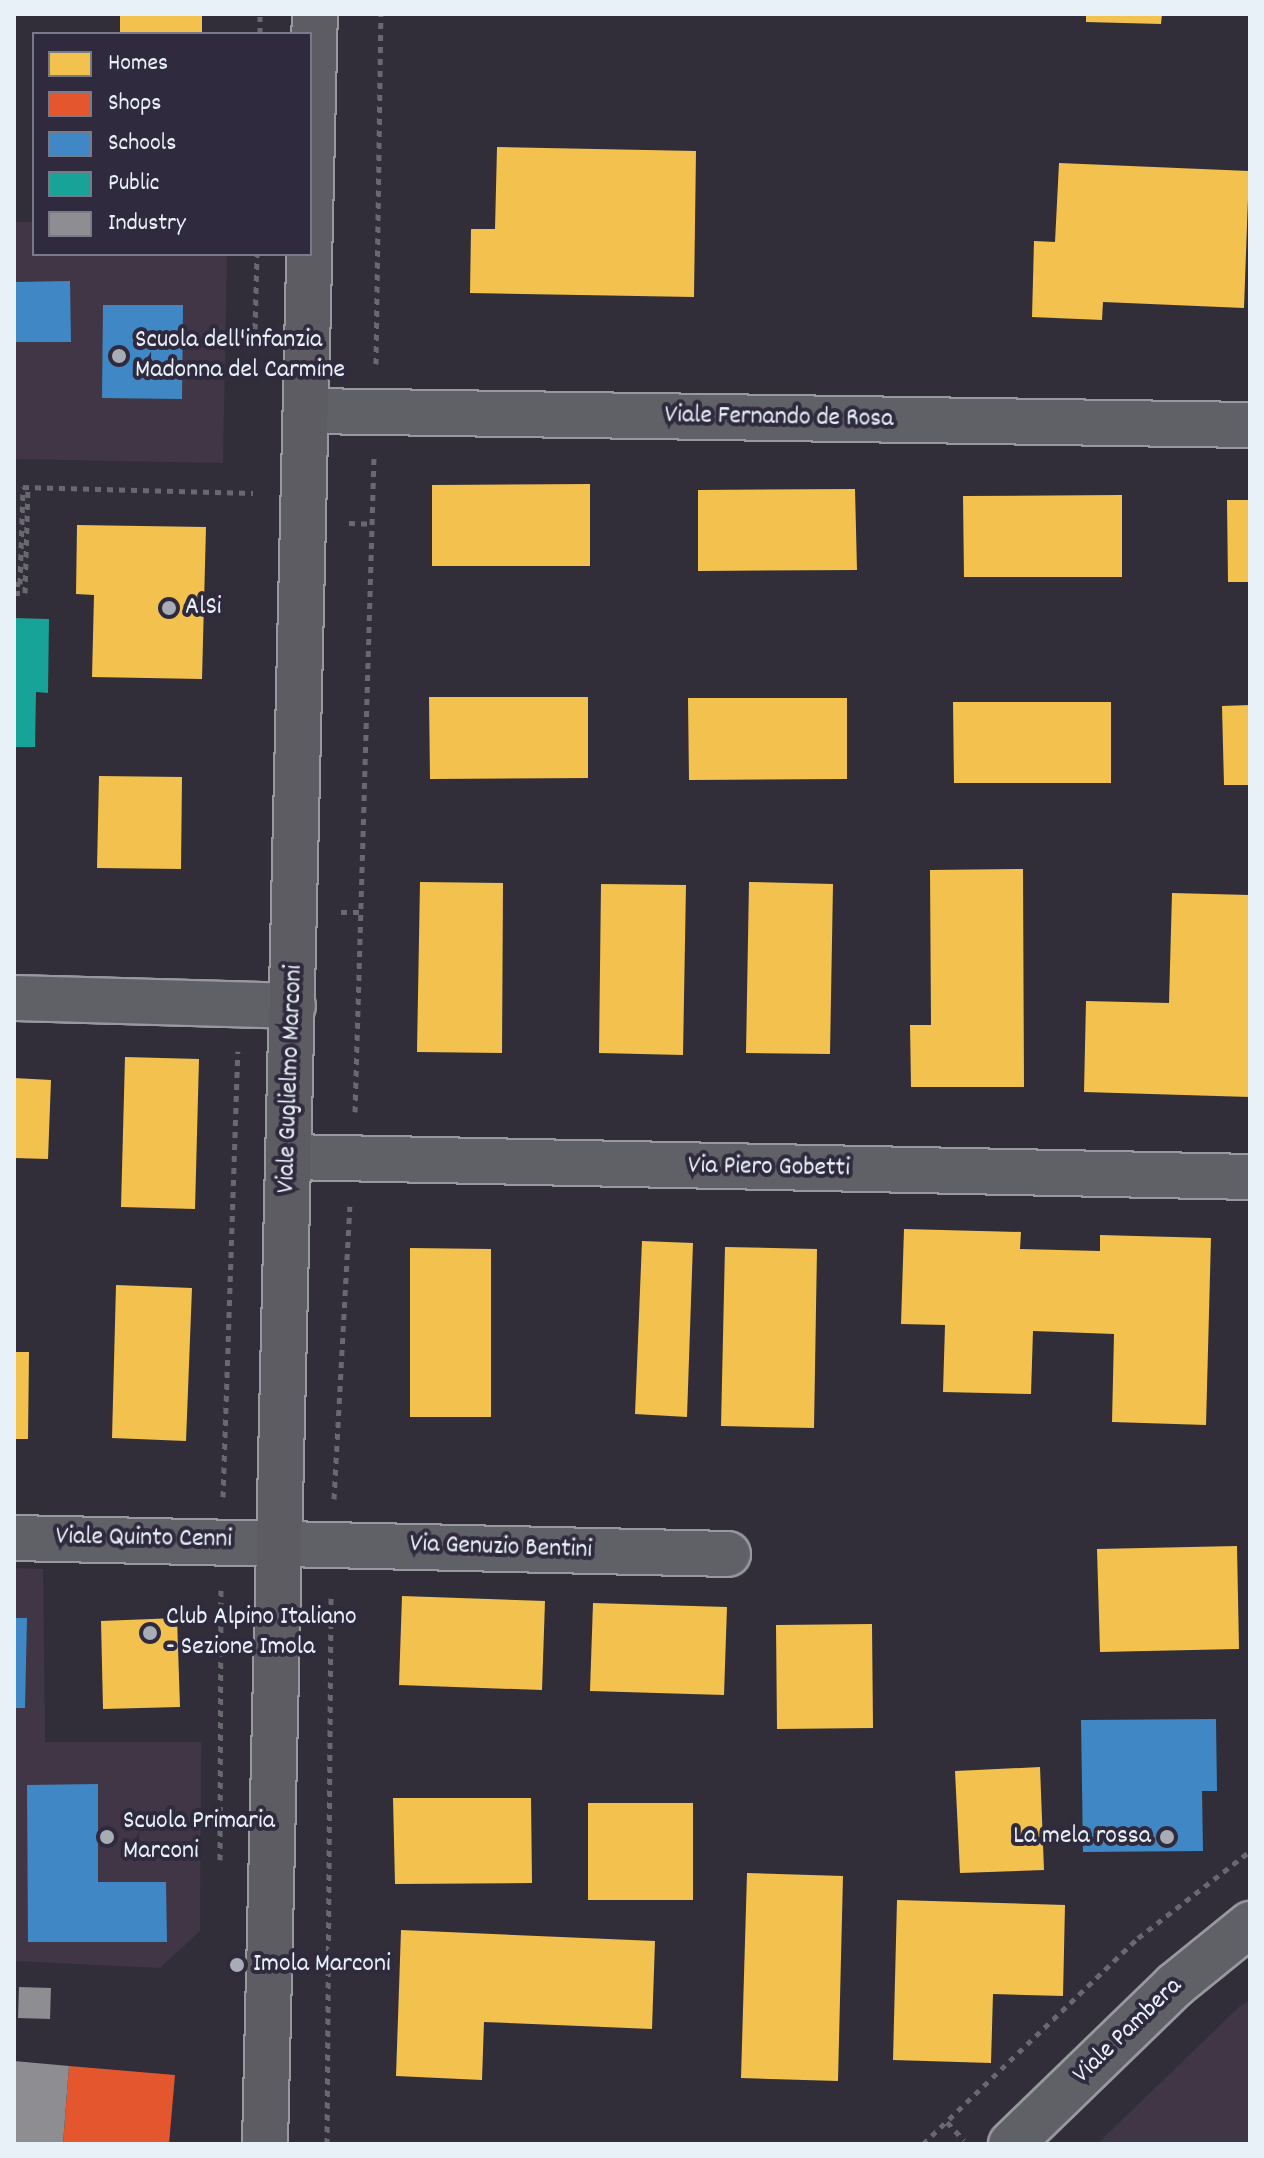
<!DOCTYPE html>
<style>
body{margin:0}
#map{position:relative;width:1264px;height:2158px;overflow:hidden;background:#312e39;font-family:Dekko,sans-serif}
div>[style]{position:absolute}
.built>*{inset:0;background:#403645}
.homes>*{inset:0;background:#f2c14e}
.shops>*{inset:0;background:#e4572e}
.schools>*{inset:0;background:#3f88c5}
.public>*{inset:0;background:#17a398}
.industry>*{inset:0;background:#8d8d92}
.path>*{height:5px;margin-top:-2.5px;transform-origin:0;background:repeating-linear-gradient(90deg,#68686f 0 6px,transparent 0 12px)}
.roads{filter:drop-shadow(2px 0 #98999f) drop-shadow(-2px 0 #98999f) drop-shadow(0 2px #98999f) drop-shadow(0 -2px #98999f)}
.minor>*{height:44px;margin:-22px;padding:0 22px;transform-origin:22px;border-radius:22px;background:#606067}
.primary>*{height:44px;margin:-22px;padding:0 22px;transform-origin:22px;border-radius:22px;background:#5d5c62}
.dots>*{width:22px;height:22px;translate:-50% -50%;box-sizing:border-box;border:4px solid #2f2a3d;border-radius:50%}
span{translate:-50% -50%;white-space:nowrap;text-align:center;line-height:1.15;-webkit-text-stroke:8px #2f2a3d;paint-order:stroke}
.poi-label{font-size:26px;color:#e8f1f8}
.left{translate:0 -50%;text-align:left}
.right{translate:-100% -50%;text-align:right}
.street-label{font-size:26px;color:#e8f1f8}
.frame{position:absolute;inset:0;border:16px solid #e8f1f8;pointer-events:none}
.legend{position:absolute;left:32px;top:32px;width:280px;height:224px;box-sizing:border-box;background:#2f2a3d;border:2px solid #797a88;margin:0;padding:10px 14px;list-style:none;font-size:24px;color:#e8f1f8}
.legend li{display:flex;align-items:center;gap:16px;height:40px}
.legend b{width:40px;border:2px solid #797a88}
</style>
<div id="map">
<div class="built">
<i style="clip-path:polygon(14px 222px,34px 222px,34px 254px,227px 254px,223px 463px,14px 459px)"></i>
<i style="clip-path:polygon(14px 1568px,43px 1569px,45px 1742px,201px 1742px,200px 1931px,160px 1968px,14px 1961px)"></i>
<i style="clip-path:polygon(1250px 2000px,1250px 2144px,1097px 2144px,1239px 2007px)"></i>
</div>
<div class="homes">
<i style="clip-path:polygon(120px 14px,202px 14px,202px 34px,120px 34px)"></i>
<i style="clip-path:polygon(1086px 14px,1162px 14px,1161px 24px,1086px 22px)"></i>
<i style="clip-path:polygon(497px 147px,696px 151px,694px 297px,470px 293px,471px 229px,495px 229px)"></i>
<i style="clip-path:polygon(1059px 163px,1249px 171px,1244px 308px,1103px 302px,1102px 320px,1032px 317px,1034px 241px,1055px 242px)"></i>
<i style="clip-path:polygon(590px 484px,590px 566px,432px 566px,432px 485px)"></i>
<i style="clip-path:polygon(855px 489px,857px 570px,698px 571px,698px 490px)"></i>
<i style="clip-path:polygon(1122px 495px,1122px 577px,964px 577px,963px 496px)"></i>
<i style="clip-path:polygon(1227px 500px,1250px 500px,1250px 582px,1228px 582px)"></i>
<i style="clip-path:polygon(77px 525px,206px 527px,202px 679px,92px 677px,94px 595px,76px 594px)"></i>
<i style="clip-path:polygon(429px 697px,588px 697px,588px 778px,430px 779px)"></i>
<i style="clip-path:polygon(688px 698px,847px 698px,847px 779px,689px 780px)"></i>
<i style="clip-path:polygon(953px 702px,1111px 702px,1111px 783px,954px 783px)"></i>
<i style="clip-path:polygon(1250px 705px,1250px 785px,1224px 785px,1222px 706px)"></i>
<i style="clip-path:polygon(99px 776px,182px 777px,181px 869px,97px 868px)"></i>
<i style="clip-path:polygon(1023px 869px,1024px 1087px,911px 1087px,910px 1025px,931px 1025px,930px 870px)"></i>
<i style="clip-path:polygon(420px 882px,503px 883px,502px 1053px,417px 1052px)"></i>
<i style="clip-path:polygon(749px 882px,833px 884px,830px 1054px,746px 1053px)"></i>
<i style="clip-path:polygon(601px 884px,686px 885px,683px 1055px,599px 1053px)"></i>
<i style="clip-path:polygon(1172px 893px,1250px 895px,1250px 1097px,1084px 1092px,1086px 1001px,1169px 1003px)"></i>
<i style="clip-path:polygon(125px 1057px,199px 1059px,195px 1209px,121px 1207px)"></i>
<i style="clip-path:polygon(14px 1078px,51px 1080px,48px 1159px,14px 1158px)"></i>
<i style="clip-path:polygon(904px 1229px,1021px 1232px,1020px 1249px,1100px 1251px,1100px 1235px,1211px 1238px,1206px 1425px,1112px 1422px,1114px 1334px,1033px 1331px,1031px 1394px,943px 1392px,945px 1325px,901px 1324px)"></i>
<i style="clip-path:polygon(642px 1241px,693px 1243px,687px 1417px,635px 1414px)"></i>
<i style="clip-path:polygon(725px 1247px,817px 1249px,814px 1428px,721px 1426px)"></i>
<i style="clip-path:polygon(410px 1248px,491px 1249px,491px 1417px,410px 1417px)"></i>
<i style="clip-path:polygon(116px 1285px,192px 1288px,186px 1441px,112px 1438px)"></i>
<i style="clip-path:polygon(14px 1352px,29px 1352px,28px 1439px,14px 1439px)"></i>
<i style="clip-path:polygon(1237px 1546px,1239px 1649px,1100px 1652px,1097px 1549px)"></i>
<i style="clip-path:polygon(402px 1596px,545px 1601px,542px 1690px,399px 1685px)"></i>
<i style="clip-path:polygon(593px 1603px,727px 1607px,724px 1695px,590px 1691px)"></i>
<i style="clip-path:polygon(177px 1618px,180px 1707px,103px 1709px,101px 1621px)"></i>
<i style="clip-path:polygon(872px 1624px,873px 1728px,777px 1729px,776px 1625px)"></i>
<i style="clip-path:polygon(1040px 1767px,1044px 1870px,960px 1873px,955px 1771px)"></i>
<i style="clip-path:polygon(393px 1798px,531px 1798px,532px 1883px,395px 1884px)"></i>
<i style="clip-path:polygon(588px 1803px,693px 1803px,693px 1900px,588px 1900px)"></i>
<i style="clip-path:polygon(747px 1873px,843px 1876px,838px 2081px,741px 2078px)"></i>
<i style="clip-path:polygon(897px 1900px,1065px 1905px,1063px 1996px,993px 1994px,991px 2063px,893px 2060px)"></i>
<i style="clip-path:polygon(401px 1930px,655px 1941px,652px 2029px,484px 2022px,482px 2080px,396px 2076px)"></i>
</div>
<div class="shops">
<i style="clip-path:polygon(69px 2066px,175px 2075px,169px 2144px,63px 2144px)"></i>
</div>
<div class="schools">
<i style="clip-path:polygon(70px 281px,71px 342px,14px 342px,14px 282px)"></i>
<i style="clip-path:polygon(103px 305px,183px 305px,182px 399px,102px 398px)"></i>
<i style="clip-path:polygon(14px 1618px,27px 1618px,25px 1708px,14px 1708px)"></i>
<i style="clip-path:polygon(1216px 1719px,1217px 1791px,1202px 1791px,1203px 1851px,1083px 1852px,1081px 1720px)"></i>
<i style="clip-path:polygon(98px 1784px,98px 1882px,166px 1882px,167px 1942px,28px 1942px,27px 1785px)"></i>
</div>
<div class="public">
<i style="clip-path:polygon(14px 618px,49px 619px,48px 693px,36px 692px,35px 747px,14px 747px)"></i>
</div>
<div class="industry">
<i style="clip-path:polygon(19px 1987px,51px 1988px,50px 2019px,18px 2018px)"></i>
<i style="clip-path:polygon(14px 2061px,69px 2066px,63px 2144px,14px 2144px)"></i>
</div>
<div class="path">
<i style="left:260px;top:34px;width:20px;rotate:-90deg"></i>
<i style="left:255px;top:329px;width:75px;rotate:-88.5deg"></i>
<i style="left:376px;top:364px;width:350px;rotate:-89.2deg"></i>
<i style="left:349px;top:523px;width:23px;rotate:2deg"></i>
<i style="left:14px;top:584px;width:6px"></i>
<i style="left:20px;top:584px;width:97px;rotate:-88.2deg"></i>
<i style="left:23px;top:487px;width:230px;rotate:1.5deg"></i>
<i style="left:14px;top:593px;width:11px"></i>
<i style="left:25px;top:593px;width:107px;rotate:-88.4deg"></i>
<i style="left:341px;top:912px;width:19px"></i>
<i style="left:355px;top:1112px;width:654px;rotate:-88.34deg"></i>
<i style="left:223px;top:1497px;width:446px;rotate:-88.1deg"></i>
<i style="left:334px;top:1499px;width:293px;rotate:-86.9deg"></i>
<i style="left:220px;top:1860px;width:270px;rotate:-89.8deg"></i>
<i style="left:947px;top:2122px;width:25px;rotate:47deg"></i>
<i style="left:327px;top:2144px;width:551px;rotate:-89.58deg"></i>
<i style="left:923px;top:2144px;width:298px;rotate:-43.8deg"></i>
<i style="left:1138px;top:1938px;width:142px;rotate:-37.8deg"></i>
</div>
<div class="roads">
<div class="minor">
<i style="left:308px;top:411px;width:942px;rotate:0.85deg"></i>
<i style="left:14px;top:998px;width:279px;rotate:1.6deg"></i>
<i style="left:289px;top:1157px;width:961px;rotate:1.19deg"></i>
<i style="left:14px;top:1538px;width:714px;rotate:1.28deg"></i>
<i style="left:1011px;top:2144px;width:228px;rotate:-44.1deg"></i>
<i style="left:1175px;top:1985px;width:97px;rotate:-39.1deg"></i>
</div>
<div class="primary">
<i style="left:265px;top:2144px;width:2131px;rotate:-88.66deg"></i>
</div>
</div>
<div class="dots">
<i style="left:119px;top:356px;background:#a8adb5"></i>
<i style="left:169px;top:608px;background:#a8adb5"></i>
<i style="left:150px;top:1633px;background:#a8adb5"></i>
<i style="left:107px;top:1837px;background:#a8adb5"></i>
<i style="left:1167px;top:1837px;background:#a8adb5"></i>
<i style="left:237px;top:1965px;background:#a8adb5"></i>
</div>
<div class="poi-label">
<span class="left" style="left:135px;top:356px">Scuola dell'infanzia<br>Madonna del Carmine</span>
<span class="left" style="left:185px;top:608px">AlSi</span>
<span class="left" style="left:166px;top:1633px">Club Alpino Italiano<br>- Sezione Imola</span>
<span class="left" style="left:123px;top:1837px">Scuola Primaria<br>Marconi</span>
<span class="right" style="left:1151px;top:1837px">La mela rossa</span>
<span class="left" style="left:253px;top:1965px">Imola Marconi</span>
</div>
<div class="street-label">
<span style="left:779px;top:418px;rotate:1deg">Viale Fernando de Rosa</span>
<span style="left:291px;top:1079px;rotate:-88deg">Viale Guglielmo Marconi</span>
<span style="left:769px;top:1168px;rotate:1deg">Via Piero Gobetti</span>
<span style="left:144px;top:1539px;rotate:1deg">Viale Quinto Cenni</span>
<span style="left:501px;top:1548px;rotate:2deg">Via Genuzio Bentini</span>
<span style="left:1128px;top:2031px;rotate:-44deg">Viale Pambera</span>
</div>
<div class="frame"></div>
<ul class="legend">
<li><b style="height:22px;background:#f2c14e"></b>Homes</li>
<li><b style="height:22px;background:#e4572e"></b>Shops</li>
<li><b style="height:22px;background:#3f88c5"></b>Schools</li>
<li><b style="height:22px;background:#17a398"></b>Public</li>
<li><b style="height:22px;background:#8d8d92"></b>Industry</li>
</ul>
</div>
